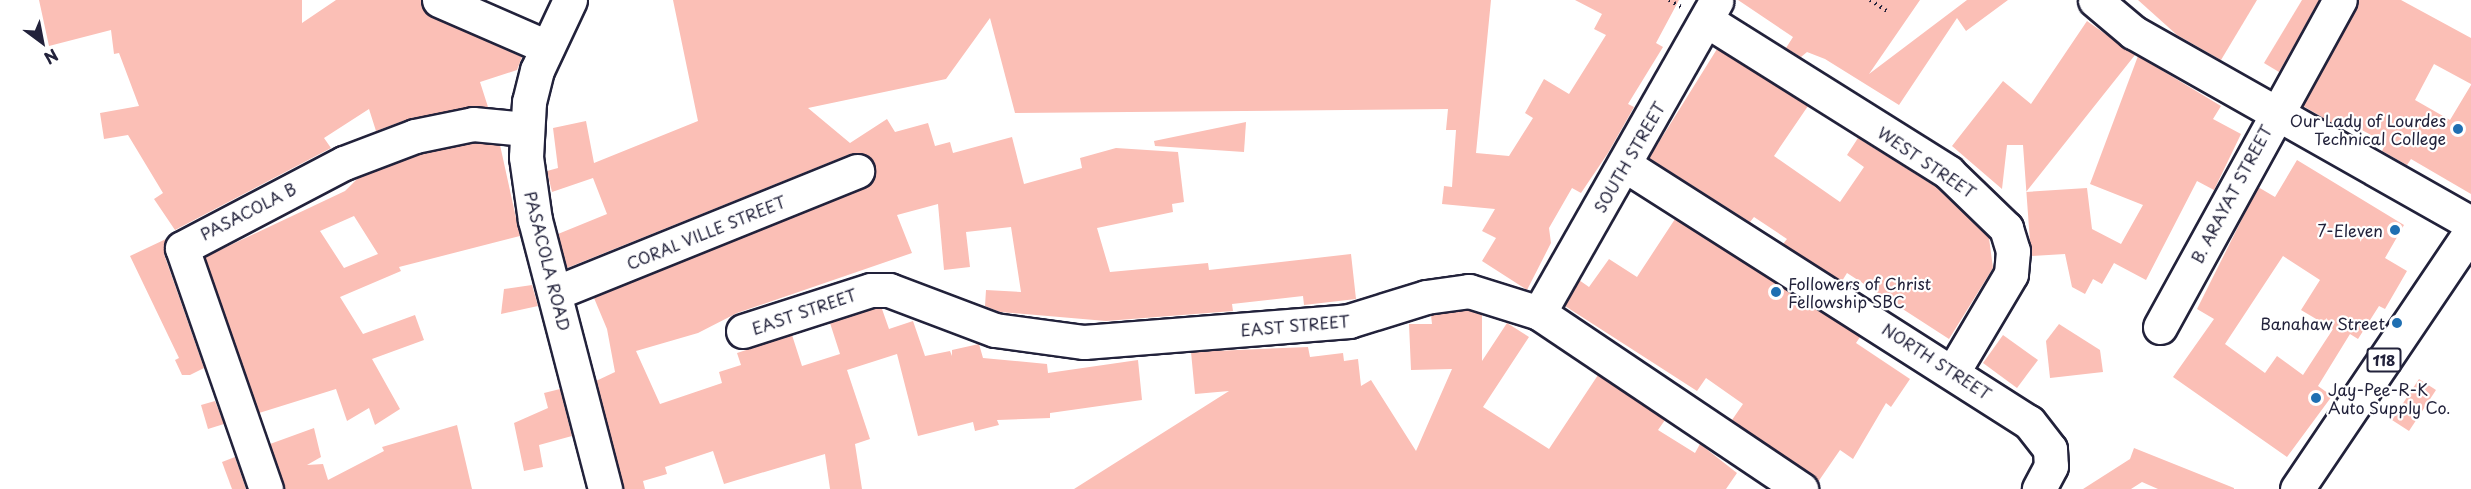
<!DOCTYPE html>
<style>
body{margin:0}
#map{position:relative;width:2471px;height:489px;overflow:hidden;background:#fff;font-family:"Playpen Sans",sans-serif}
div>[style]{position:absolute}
.building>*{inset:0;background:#fbbfb6}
.path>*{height:4px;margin-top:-2px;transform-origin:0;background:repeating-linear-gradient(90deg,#22223b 0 1.5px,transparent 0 6px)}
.roads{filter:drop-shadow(2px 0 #22223b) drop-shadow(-2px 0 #22223b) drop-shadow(0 2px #22223b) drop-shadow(0 -2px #22223b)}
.minor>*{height:33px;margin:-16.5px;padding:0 16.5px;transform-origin:16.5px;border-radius:16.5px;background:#fff}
.major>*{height:33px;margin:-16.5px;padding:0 16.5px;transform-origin:16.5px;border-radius:16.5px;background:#fff}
.dots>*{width:16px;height:16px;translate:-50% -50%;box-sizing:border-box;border:3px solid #fff;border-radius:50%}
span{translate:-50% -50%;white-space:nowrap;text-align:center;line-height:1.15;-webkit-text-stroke:4.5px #fff;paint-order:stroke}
.shield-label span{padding:2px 4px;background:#fff;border:2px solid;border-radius:4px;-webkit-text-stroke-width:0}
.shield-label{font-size:15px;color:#22223b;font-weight:700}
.poi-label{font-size:16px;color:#22223b}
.right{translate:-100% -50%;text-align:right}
.left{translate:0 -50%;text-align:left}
.street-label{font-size:16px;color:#22223b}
.north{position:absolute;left:12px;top:12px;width:60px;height:60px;-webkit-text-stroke:4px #fff;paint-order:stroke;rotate:148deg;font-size:16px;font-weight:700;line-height:24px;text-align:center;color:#22223b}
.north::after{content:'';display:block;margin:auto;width:21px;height:27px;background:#22223b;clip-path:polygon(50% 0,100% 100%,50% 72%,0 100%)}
</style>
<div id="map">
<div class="building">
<i style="clip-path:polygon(39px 0,302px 0,302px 23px,336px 0,421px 0,432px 17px,522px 57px,517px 70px,480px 82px,488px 107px,411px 118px,376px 131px,369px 109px,324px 138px,331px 148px,175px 230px,154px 199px,163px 193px,128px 135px,104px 139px,100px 113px,139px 106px,119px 53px,114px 54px,111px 30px,49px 46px)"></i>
<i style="clip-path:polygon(673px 0,1491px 0,1476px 153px,1509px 156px,1533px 118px,1525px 113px,1544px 79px,1569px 94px,1606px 35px,1594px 29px,1602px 14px,1575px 0,1679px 0,1656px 43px,1663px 47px,1628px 104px,1634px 107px,1608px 153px,1581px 193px,1572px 188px,1549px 228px,1551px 243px,1527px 290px,1482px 261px,1496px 238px,1482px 231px,1495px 209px,1442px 204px,1444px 186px,1452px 187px,1456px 130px,1446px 130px,1448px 109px,1015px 113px,990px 18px,946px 79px,808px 108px,850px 143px,887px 119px,895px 132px,928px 123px,935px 146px,950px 142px,953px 153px,1012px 137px,1024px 184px,1082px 168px,1080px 158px,1116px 148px,1178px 152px,1184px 202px,1172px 204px,1173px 212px,1097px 228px,1110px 272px,1208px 263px,1209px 270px,1351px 254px,1356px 299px,1304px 305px,1303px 296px,1232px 304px,1233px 311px,1106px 321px,1000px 312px,985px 306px,986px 290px,1021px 292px,1011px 227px,966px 232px,970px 267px,944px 270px,938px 204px,897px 215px,912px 253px,737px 313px,698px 333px,636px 351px,660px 404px,722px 383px,719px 372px,741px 365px,737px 353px,792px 335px,802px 366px,840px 354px,830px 323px,874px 309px,882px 309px,889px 329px,913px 321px,925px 356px,950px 351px,952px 356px,952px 350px,979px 344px,983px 358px,1047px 364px,1048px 373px,1138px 360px,1142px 400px,1050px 413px,1050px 418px,997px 420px,999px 425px,975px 431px,973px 422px,918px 436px,897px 354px,847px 370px,870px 439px,855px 444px,862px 489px,830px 489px,825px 454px,724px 484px,713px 451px,665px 467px,667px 474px,643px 481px,645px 489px,623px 489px,596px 381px,615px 372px,607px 329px,594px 298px,864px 188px,876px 173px,868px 156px,850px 154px,567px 268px,558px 234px,607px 214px,593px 178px,552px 192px,547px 171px,558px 168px,553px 128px,586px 121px,594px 163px,698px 121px)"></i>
<i style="clip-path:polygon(1738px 0,1920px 0,1869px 74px,1967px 0,2008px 0,1966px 31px,1957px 18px,1899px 105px,1825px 59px,1807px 52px,1801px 57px,1786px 48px,1793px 37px)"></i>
<i style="clip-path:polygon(2138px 0,2257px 0,2221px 60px,2177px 35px)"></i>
<i style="clip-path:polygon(2302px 0,2319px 0,2279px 72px,2264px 63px)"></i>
<i style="clip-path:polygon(2359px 0,2401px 0,2471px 38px,2471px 84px,2434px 64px,2415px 100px,2450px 120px,2471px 85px,2471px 194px,2411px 159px,2407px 165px,2382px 151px,2386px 143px,2345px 121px,2341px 128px,2303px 106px)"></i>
<i style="clip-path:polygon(2087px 21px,2135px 55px,2026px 192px,2087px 188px,2092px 229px,2121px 244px,2143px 205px,2090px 184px,2138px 56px,2221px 106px,2213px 119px,2241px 134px,2214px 190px,2197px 181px,2146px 280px,2114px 263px,2102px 284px,2093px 279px,2085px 294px,2072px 287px,2065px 254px,2031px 256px,2023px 145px,2007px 145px,2002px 189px,1952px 146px,2003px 81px,2031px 104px)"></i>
<i style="clip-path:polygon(1717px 49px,1808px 106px,1774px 156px,1840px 202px,1864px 167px,1847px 155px,1858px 138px,1936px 187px,1989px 238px,1993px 268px,1949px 339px,1847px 273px,1842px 281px,1783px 244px,1787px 239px,1754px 217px,1750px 222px,1649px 158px)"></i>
<i style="clip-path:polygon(1246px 122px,1244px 152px,1155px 146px,1154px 141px)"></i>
<i style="clip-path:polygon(evenodd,474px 143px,500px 145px,520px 236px,399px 267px,401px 271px,340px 297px,363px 334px,415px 315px,424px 340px,372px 359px,400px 409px,375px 425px,369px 408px,347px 421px,336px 389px,259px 413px,205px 257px,345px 191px,358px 178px,420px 154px,474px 143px,354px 216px,378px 254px,344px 268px,320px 231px,354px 216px)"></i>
<i style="clip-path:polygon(evenodd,2297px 160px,2404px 225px,2385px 258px,2407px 271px,2385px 309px,2379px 306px,2358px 339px,2350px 334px,2318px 386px,2332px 396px,2287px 457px,2173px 377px,2214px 319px,2197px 309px,2258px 187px,2275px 197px,2297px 160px,2283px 256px,2320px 280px,2301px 310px,2333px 329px,2303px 375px,2277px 356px,2265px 373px,2225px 344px,2283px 256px)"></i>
<i style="clip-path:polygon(1675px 219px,1860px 337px,1856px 343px,1910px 379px,1891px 407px,1886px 403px,1853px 459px,1840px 450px,1818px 482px,1732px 420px,1743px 404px,1706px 378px,1697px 391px,1565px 306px,1579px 280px,1589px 287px,1609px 259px,1637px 277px)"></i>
<i style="clip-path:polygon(166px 239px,164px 254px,204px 368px,190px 375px,182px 375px,175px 360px,179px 358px,130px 256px)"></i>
<i style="clip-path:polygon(532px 285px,538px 306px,501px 314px,504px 289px)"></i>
<i style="clip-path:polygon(1467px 310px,1482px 315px,1482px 361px,1507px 323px,1529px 337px,1483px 407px,1549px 449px,1598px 375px,1665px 420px,1658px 430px,1695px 453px,1700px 444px,1737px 473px,1726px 489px,1074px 489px,1229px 391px,1195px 394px,1191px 352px,1308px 347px,1310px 357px,1343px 353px,1344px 361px,1358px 359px,1361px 386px,1371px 380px,1416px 451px,1452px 369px,1411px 370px,1409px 324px,1432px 324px,1431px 315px)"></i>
<i style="clip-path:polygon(2059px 324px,2100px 350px,2103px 372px,2050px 378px,2046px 341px)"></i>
<i style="clip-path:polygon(2003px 335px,2038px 360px,2017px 388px,1983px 363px)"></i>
<i style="clip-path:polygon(2419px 379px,2436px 390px,2409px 431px,2392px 420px)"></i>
<i style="clip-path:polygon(560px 389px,572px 436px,539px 445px,543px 467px,524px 471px,514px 423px,548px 408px,544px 393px)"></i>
<i style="clip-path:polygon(215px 401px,224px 424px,208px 429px,201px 405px)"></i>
<i style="clip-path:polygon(457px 425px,472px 489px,284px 489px,270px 444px,314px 428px,321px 457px,307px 465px,323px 464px,328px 480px,384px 451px,382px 447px)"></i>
<i style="clip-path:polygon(2134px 448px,2234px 488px,2234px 489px,2158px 489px,2142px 482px,2131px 489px,2083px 489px,2130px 459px)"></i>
<i style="clip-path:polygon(235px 457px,246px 489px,232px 489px,222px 462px)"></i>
</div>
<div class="path">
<i style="left:1669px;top:0;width:14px;rotate:30deg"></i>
<i style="left:1870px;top:0;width:20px;rotate:33deg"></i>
</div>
<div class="roads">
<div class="minor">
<i style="left:439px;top:0;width:118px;rotate:23.5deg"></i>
<i style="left:570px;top:0;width:77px;rotate:115.2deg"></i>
<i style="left:537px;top:70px;width:33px;rotate:104deg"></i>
<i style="left:529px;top:102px;width:55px;rotate:93.1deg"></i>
<i style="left:526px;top:157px;width:64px;rotate:81.9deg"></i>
<i style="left:535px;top:220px;width:278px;rotate:75.4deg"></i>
<i style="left:2095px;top:0;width:50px;rotate:40.1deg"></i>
<i style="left:2133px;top:32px;width:388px;rotate:29.5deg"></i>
<i style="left:1706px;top:20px;width:286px;rotate:32.1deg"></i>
<i style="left:1948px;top:172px;width:81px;rotate:44deg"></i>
<i style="left:2006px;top:228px;width:24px;rotate:73deg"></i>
<i style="left:2013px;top:251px;width:23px;rotate:95deg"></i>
<i style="left:2011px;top:274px;width:112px;rotate:120.7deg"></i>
<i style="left:1625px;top:165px;width:479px;rotate:32.5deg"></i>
<i style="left:2029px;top:422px;width:34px;rotate:52deg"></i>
<i style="left:2050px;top:449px;width:17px;rotate:87deg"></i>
<i style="left:2051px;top:466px;width:26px;rotate:118deg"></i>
<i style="left:555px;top:293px;width:326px;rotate:-22deg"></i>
<i style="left:1539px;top:313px;width:359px;rotate:-60.4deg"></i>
<i style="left:2160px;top:327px;width:373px;rotate:-61.2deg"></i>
<i style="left:743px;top:331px;width:134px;rotate:-17.8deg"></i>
<i style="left:871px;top:290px;width:18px"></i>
<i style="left:889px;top:290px;width:113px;rotate:20.7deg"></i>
<i style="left:995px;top:330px;width:90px;rotate:7.7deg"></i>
<i style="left:1084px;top:342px;width:266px;rotate:-4.5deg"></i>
<i style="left:1349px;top:321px;width:81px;rotate:-17.3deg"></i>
<i style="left:1426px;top:297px;width:43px;rotate:-7.9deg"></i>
<i style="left:1469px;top:291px;width:73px;rotate:17.4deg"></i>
<i style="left:1539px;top:313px;width:316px;rotate:33.9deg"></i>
<i style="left:266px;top:489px;width:255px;rotate:-109.2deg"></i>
<i style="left:182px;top:248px;width:183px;rotate:-27.7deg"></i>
<i style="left:344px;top:163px;width:76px;rotate:-20.8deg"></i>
<i style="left:415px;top:136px;width:59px;rotate:-11.7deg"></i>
<i style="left:473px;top:124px;width:53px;rotate:5.4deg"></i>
</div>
<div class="major">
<i style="left:2297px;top:489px;width:311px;rotate:-56deg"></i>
</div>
</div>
<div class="dots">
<i style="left:2458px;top:129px;background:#1f6fb2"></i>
<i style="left:2395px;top:230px;background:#1f6fb2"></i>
<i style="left:1776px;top:292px;background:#1f6fb2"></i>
<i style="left:2397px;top:323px;background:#1f6fb2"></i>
<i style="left:2316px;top:398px;background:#1f6fb2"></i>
</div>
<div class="shield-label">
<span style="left:2384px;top:360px">118</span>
</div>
<div class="poi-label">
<span class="right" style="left:2446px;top:129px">Our Lady of Lourdes<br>Technical College</span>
<span class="right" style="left:2383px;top:230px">7-Eleven</span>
<span class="left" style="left:1788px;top:292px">Followers of Christ<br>Fellowship SBC</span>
<span class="right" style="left:2385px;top:323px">Banahaw Street</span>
<span class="left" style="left:2328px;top:398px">Jay-Pee-R-K<br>Auto Supply Co.</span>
</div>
<div class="street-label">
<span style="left:1629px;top:157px;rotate:-60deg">SOUTH STREET</span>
<span style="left:1927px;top:162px;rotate:34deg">WEST STREET</span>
<span style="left:2231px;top:194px;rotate:-62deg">B. ARAYAT STREET</span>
<span style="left:248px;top:211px;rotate:-27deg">PASACOLA B</span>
<span style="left:706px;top:232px;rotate:-22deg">CORAL VILLE STREET</span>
<span style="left:548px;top:261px;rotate:76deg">PASACOLA ROAD</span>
<span style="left:804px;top:311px;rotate:-19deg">EAST STREET</span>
<span style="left:1295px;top:325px;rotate:-5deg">EAST STREET</span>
<span style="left:1937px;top:361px;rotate:33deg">NORTH STREET</span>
</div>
<div class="north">N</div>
</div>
